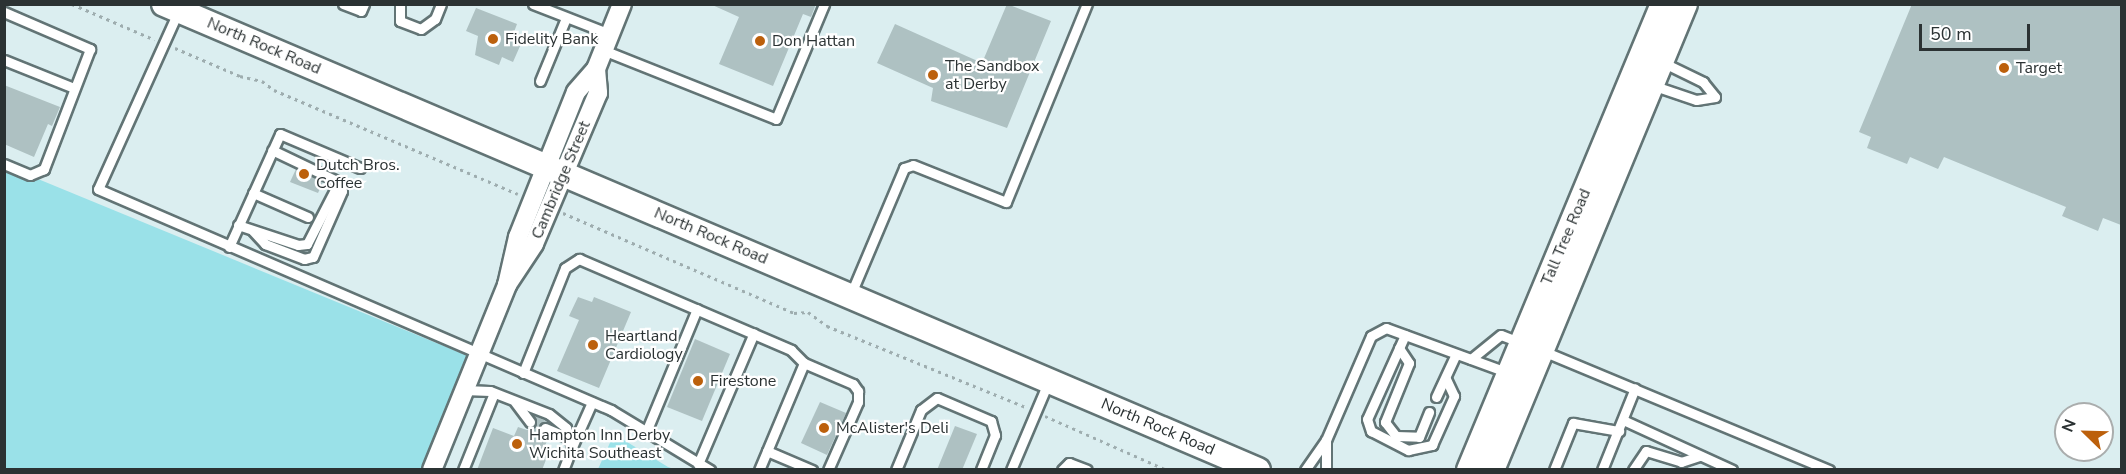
<!DOCTYPE html>
<style>
body{margin:0}
#map{position:relative;width:2126px;height:474px;overflow:hidden;background:#dbeef0;font-family:"Nunito Sans",sans-serif}
div>[style]{position:absolute}
.green>*{inset:0;background:#9ae1e8}
.building>*{inset:0;background:#aec1c2}
.path>*{height:3px;margin-top:-1.5px;transform-origin:0;background:repeating-linear-gradient(90deg,#9eadaf 0 3px,transparent 0 7.5px)}
.roads{filter:drop-shadow(2px 0 #627475) drop-shadow(-2px 0 #627475) drop-shadow(0 2px #627475) drop-shadow(0 -2px #627475)}
.lane>*{height:9px;margin:-4.5px;padding:0 4.5px;transform-origin:4.5px;border-radius:4.5px;background:#fff}
.street>*{height:18px;margin:-9px;padding:0 9px;transform-origin:9px;border-radius:9px;background:#fff}
.secondary>*{height:24px;margin:-12px;padding:0 12px;transform-origin:12px;border-radius:12px;background:#fff}
.dots>*{width:16px;height:16px;translate:-50% -50%;box-sizing:border-box;border:3px solid #fff;border-radius:50%}
span{translate:-50% -50%;white-space:nowrap;text-align:center;line-height:1.15;-webkit-text-stroke:4.5px #fff;paint-order:stroke}
.poi-label{font-size:16px;color:#2b3233}
.left{translate:0 -50%;text-align:left}
.street-label{font-size:16px;color:#2b3233}
.frame{position:absolute;inset:0;border:6px solid #2b3233;pointer-events:none}
.north{position:absolute;left:2054px;top:402px;width:60px;height:60px;box-sizing:border-box;background:#fff;border:2px solid #aaadad;border-radius:50%;rotate:293deg;font-size:16px;font-weight:700;line-height:24px;text-align:center;color:#2b3233}
.north::after{content:'';display:block;margin:auto;width:21px;height:27px;background:#bc600c;clip-path:polygon(50% 0,100% 100%,50% 72%,0 100%)}
.scale{position:absolute;left:1919px;top:24px;width:111px;height:27px;box-sizing:border-box;border:3px solid #2b3233;border-top:0;padding-left:8px;font-size:18px;line-height:21px;white-space:nowrap;color:#2b3233;-webkit-text-stroke:4px #fff;paint-order:stroke}
</style>
<div id="map">
<div class="green">
<i style="clip-path:polygon(4px 165px,473px 358px,427px 469px,5px 469px)"></i>
<i style="clip-path:polygon(614px 434px,668px 467px,674px 469px,598px 469px)"></i>
</div>
<div class="building">
<i style="clip-path:polygon(710px 4px,816px 4px,811px 17px,803px 14px,773px 86px,719px 64px,739px 17px)"></i>
<i style="clip-path:polygon(1007px 4px,1051px 21px,1007px 128px,931px 101px,933px 88px,877px 63px,895px 24px,982px 63px)"></i>
<i style="clip-path:polygon(1912px 4px,2121px 4px,2121px 225px,2103px 218px,2098px 231px,2062px 216px,2066px 207px,1944px 157px,1938px 169px,1910px 157px,1907px 164px,1867px 148px,1871px 137px,1859px 132px)"></i>
<i style="clip-path:polygon(476px 8px,517px 24px,514px 32px,524px 37px,513px 62px,502px 57px,499px 65px,475px 55px,478px 36px,466px 31px)"></i>
<i style="clip-path:polygon(4px 85px,60px 107px,52px 126px,48px 124px,34px 157px,4px 144px)"></i>
<i style="clip-path:polygon(296px 169px,323px 182px,318px 193px,290px 182px)"></i>
<i style="clip-path:polygon(578px 297px,592px 302px,594px 297px,631px 312px,599px 388px,557px 371px,579px 320px,569px 316px)"></i>
<i style="clip-path:polygon(695px 339px,730px 354px,702px 421px,667px 407px)"></i>
<i style="clip-path:polygon(820px 402px,846px 413px,827px 455px,801px 443px)"></i>
<i style="clip-path:polygon(533px 415px,548px 422px,538px 428px,548px 438px,544px 449px,549px 452px,542px 470px,477px 470px,493px 428px,514px 436px,518px 427px,527px 430px,534px 427px)"></i>
<i style="clip-path:polygon(955px 426px,977px 434px,962px 470px,937px 470px)"></i>
</div>
<div class="path">
<i style="left:72px;top:4px;width:90px;rotate:23.4deg"></i>
<i style="left:175px;top:48px;width:71px;rotate:23.3deg"></i>
<i style="left:240px;top:76px;width:23px;rotate:13deg"></i>
<i style="left:262px;top:81px;width:15px;rotate:37deg"></i>
<i style="left:274px;top:90px;width:265px;rotate:23.1deg"></i>
<i style="left:563px;top:213px;width:252px;rotate:23.4deg"></i>
<i style="left:794px;top:313px;width:14px;rotate:-4deg"></i>
<i style="left:808px;top:312px;width:24px;rotate:36deg"></i>
<i style="left:827px;top:326px;width:214px;rotate:22.2deg"></i>
<i style="left:1045px;top:416px;width:133px;rotate:23.9deg"></i>
</div>
<div class="roads">
<div class="lane">
<i style="left:343px;top:4px;width:19px;rotate:21deg"></i>
<i style="left:361px;top:11px;width:8px;rotate:-67deg"></i>
<i style="left:400px;top:4px;width:17px;rotate:90deg"></i>
<i style="left:400px;top:21px;width:22px;rotate:21deg"></i>
<i style="left:421px;top:29px;width:17px;rotate:-36deg"></i>
<i style="left:435px;top:19px;width:16px;rotate:-68deg"></i>
<i style="left:533px;top:4px;width:83px;rotate:21.3deg"></i>
<i style="left:4px;top:12px;width:94px;rotate:23.3deg"></i>
<i style="left:90px;top:49px;width:129px;rotate:111deg"></i>
<i style="left:44px;top:169px;width:15px;rotate:157deg"></i>
<i style="left:30px;top:175px;width:28px;rotate:-157deg"></i>
<i style="left:178px;top:12px;width:194px;rotate:114.3deg"></i>
<i style="left:98px;top:189px;width:559px;rotate:23.31deg"></i>
<i style="left:611px;top:410px;width:116px;rotate:31.2deg"></i>
<i style="left:603px;top:50px;width:186px;rotate:21.7deg"></i>
<i style="left:776px;top:119px;width:125px;rotate:-67.3deg"></i>
<i style="left:4px;top:60px;width:75px;rotate:21.8deg"></i>
<i style="left:1662px;top:62px;width:46px;rotate:26deg"></i>
<i style="left:1703px;top:82px;width:19px;rotate:51deg"></i>
<i style="left:1715px;top:97px;width:19px;rotate:171deg"></i>
<i style="left:1696px;top:100px;width:46px;rotate:-161.2deg"></i>
<i style="left:1652px;top:85px;width:24px;rotate:-125deg"></i>
<i style="left:1638px;top:65px;width:24px;rotate:-7deg"></i>
<i style="left:540px;top:81px;width:68px;rotate:-67.6deg"></i>
<i style="left:253px;top:193px;width:60px;rotate:23.6deg"></i>
<i style="left:238px;top:225px;width:63px;rotate:18.4deg"></i>
<i style="left:298px;top:245px;width:9px;rotate:-6deg"></i>
<i style="left:307px;top:244px;width:70px;rotate:-62.7deg"></i>
<i style="left:253px;top:231px;width:18px;rotate:47deg"></i>
<i style="left:265px;top:244px;width:42px;rotate:21deg"></i>
<i style="left:304px;top:259px;width:9px;rotate:-13deg"></i>
<i style="left:313px;top:257px;width:72px;rotate:-66.3deg"></i>
<i style="left:342px;top:191px;width:9px;rotate:-108deg"></i>
<i style="left:339px;top:182px;width:74px;rotate:-154.5deg"></i>
<i style="left:229px;top:247px;width:124px;rotate:-65.7deg"></i>
<i style="left:280px;top:134px;width:87px;rotate:23deg"></i>
<i style="left:850px;top:296px;width:139px;rotate:-67.1deg"></i>
<i style="left:904px;top:168px;width:9px;rotate:-18deg"></i>
<i style="left:913px;top:165px;width:100px;rotate:21.7deg"></i>
<i style="left:1006px;top:202px;width:214px;rotate:-67.8deg"></i>
<i style="left:1405px;top:335px;width:92px;rotate:114.3deg"></i>
<i style="left:1367px;top:419px;width:13px;rotate:72deg"></i>
<i style="left:1371px;top:431px;width:42px;rotate:27.2deg"></i>
<i style="left:1408px;top:450px;width:25px;rotate:-12deg"></i>
<i style="left:1432px;top:445px;width:54px;rotate:-65.8deg"></i>
<i style="left:1454px;top:396px;width:19px;rotate:-115deg"></i>
<i style="left:1399px;top:348px;width:18px;rotate:56deg"></i>
<i style="left:1409px;top:363px;width:64px;rotate:112.1deg"></i>
<i style="left:1385px;top:422px;width:18px;rotate:52deg"></i>
<i style="left:1396px;top:436px;width:23px;rotate:2deg"></i>
<i style="left:1419px;top:437px;width:27px;rotate:-68deg"></i>
<i style="left:1543px;top:351px;width:310px;rotate:22.6deg"></i>
<i style="left:1471px;top:359px;width:38px;rotate:-39deg"></i>
<i style="left:1501px;top:335px;width:22px;rotate:21deg"></i>
<i style="left:804px;top:363px;width:53px;rotate:23.2deg"></i>
<i style="left:853px;top:384px;width:9px;rotate:54deg"></i>
<i style="left:858px;top:391px;width:11px;rotate:90deg"></i>
<i style="left:858px;top:402px;width:74px;rotate:113.8deg"></i>
<i style="left:523px;top:373px;width:113px;rotate:-68.2deg"></i>
<i style="left:565px;top:268px;width:17px;rotate:-33deg"></i>
<i style="left:579px;top:259px;width:231px;rotate:23.2deg"></i>
<i style="left:791px;top:350px;width:18px;rotate:45deg"></i>
<i style="left:804px;top:363px;width:116px;rotate:112.8deg"></i>
<i style="left:464px;top:390px;width:26px;rotate:2deg"></i>
<i style="left:490px;top:391px;width:63px;rotate:21.3deg"></i>
<i style="left:549px;top:414px;width:22px;rotate:39deg"></i>
<i style="left:566px;top:428px;width:20px;rotate:72deg"></i>
<i style="left:572px;top:447px;width:25px;rotate:111deg"></i>
<i style="left:1436px;top:397px;width:47px;rotate:-65.1deg"></i>
<i style="left:515px;top:402px;width:25px;rotate:53deg"></i>
<i style="left:1623px;top:420px;width:120px;rotate:24.6deg"></i>
<i style="left:545px;top:428px;width:26px;rotate:23deg"></i>
<i style="left:646px;top:432px;width:133px;rotate:-67.5deg"></i>
<i style="left:1326px;top:440px;width:30px;rotate:90deg"></i>
<i style="left:572px;top:447px;width:49px;rotate:-66deg"></i>
<i style="left:767px;top:451px;width:49px;rotate:22.9deg"></i>
<i style="left:698px;top:464px;width:142px;rotate:-66.9deg"></i>
<i style="left:463px;top:470px;width:83px;rotate:-68.1deg"></i>
<i style="left:896px;top:470px;width:65px;rotate:-67.4deg"></i>
<i style="left:921px;top:410px;width:20px;rotate:-37deg"></i>
<i style="left:937px;top:398px;width:59px;rotate:23.1deg"></i>
<i style="left:991px;top:421px;width:15px;rotate:74deg"></i>
<i style="left:995px;top:435px;width:38px;rotate:112deg"></i>
<i style="left:1011px;top:470px;width:95px;rotate:-67deg"></i>
<i style="left:1062px;top:470px;width:10px;rotate:-45deg"></i>
<i style="left:1069px;top:463px;width:19px;rotate:21deg"></i>
<i style="left:1305px;top:470px;width:37px;rotate:-55deg"></i>
<i style="left:1326px;top:440px;width:113px;rotate:-66.6deg"></i>
<i style="left:1371px;top:336px;width:17px;rotate:-28deg"></i>
<i style="left:1386px;top:328px;width:131px;rotate:20.1deg"></i>
<i style="left:1554px;top:470px;width:51px;rotate:-68deg"></i>
<i style="left:1573px;top:423px;width:47px;rotate:9.9deg"></i>
<i style="left:1602px;top:470px;width:88px;rotate:-68.1deg"></i>
<i style="left:1633px;top:470px;width:23px;rotate:-56deg"></i>
<i style="left:1646px;top:451px;width:37px;rotate:17deg"></i>
<i style="left:1681px;top:462px;width:20px;rotate:-18deg"></i>
</div>
<div class="street">
<i style="left:596px;top:69px;width:70px;rotate:-68.2deg"></i>
<i style="left:432px;top:470px;width:200px;rotate:-67.9deg"></i>
<i style="left:507px;top:285px;width:49px;rotate:-77.1deg"></i>
<i style="left:518px;top:237px;width:156px;rotate:-68.2deg"></i>
<i style="left:576px;top:92px;width:30px;rotate:-49deg"></i>
<i style="left:596px;top:69px;width:24px;rotate:85deg"></i>
<i style="left:598px;top:93px;width:164px;rotate:113deg"></i>
<i style="left:534px;top:244px;width:49px;rotate:123.4deg"></i>
</div>
<div class="secondary">
<i style="left:164px;top:4px;width:1189px;rotate:23.07deg"></i>
<i style="left:1469px;top:470px;width:505px;rotate:-67.4deg"></i>
<i style="left:1492px;top:470px;width:504px;rotate:-67.5deg"></i>
</div>
</div>
<div class="dots">
<i style="left:493px;top:39px;background:#bc600c"></i>
<i style="left:760px;top:41px;background:#bc600c"></i>
<i style="left:2004px;top:68px;background:#bc600c"></i>
<i style="left:933px;top:75px;background:#bc600c"></i>
<i style="left:304px;top:174px;background:#bc600c"></i>
<i style="left:593px;top:345px;background:#bc600c"></i>
<i style="left:698px;top:381px;background:#bc600c"></i>
<i style="left:824px;top:428px;background:#bc600c"></i>
<i style="left:517px;top:444px;background:#bc600c"></i>
</div>
<div class="poi-label">
<span class="left" style="left:505px;top:39px">Fidelity Bank</span>
<span class="left" style="left:772px;top:41px">Don Hattan</span>
<span class="left" style="left:945px;top:75px">The Sandbox<br>at Derby</span>
<span class="left" style="left:2016px;top:68px">Target</span>
<span class="left" style="left:316px;top:174px">Dutch Bros.<br>Coffee</span>
<span class="left" style="left:605px;top:345px">Heartland<br>Cardiology</span>
<span class="left" style="left:710px;top:381px">Firestone</span>
<span class="left" style="left:836px;top:428px">McAlister's Deli</span>
<span class="left" style="left:529px;top:444px">Hampton Inn Derby<br>Wichita Southeast</span>
</div>
<div class="street-label">
<span style="left:264px;top:46px;rotate:23deg">North Rock Road</span>
<span style="left:561px;top:180px;rotate:-67deg">Cambridge Street</span>
<span style="left:711px;top:236px;rotate:23deg">North Rock Road</span>
<span style="left:1566px;top:237px;rotate:-67deg">Tall Tree Road</span>
<span style="left:1158px;top:427px;rotate:23deg">North Rock Road</span>
</div>
<div class="frame"></div>
<div class="north">N</div>
<div class="scale">50 m</div>
</div>
